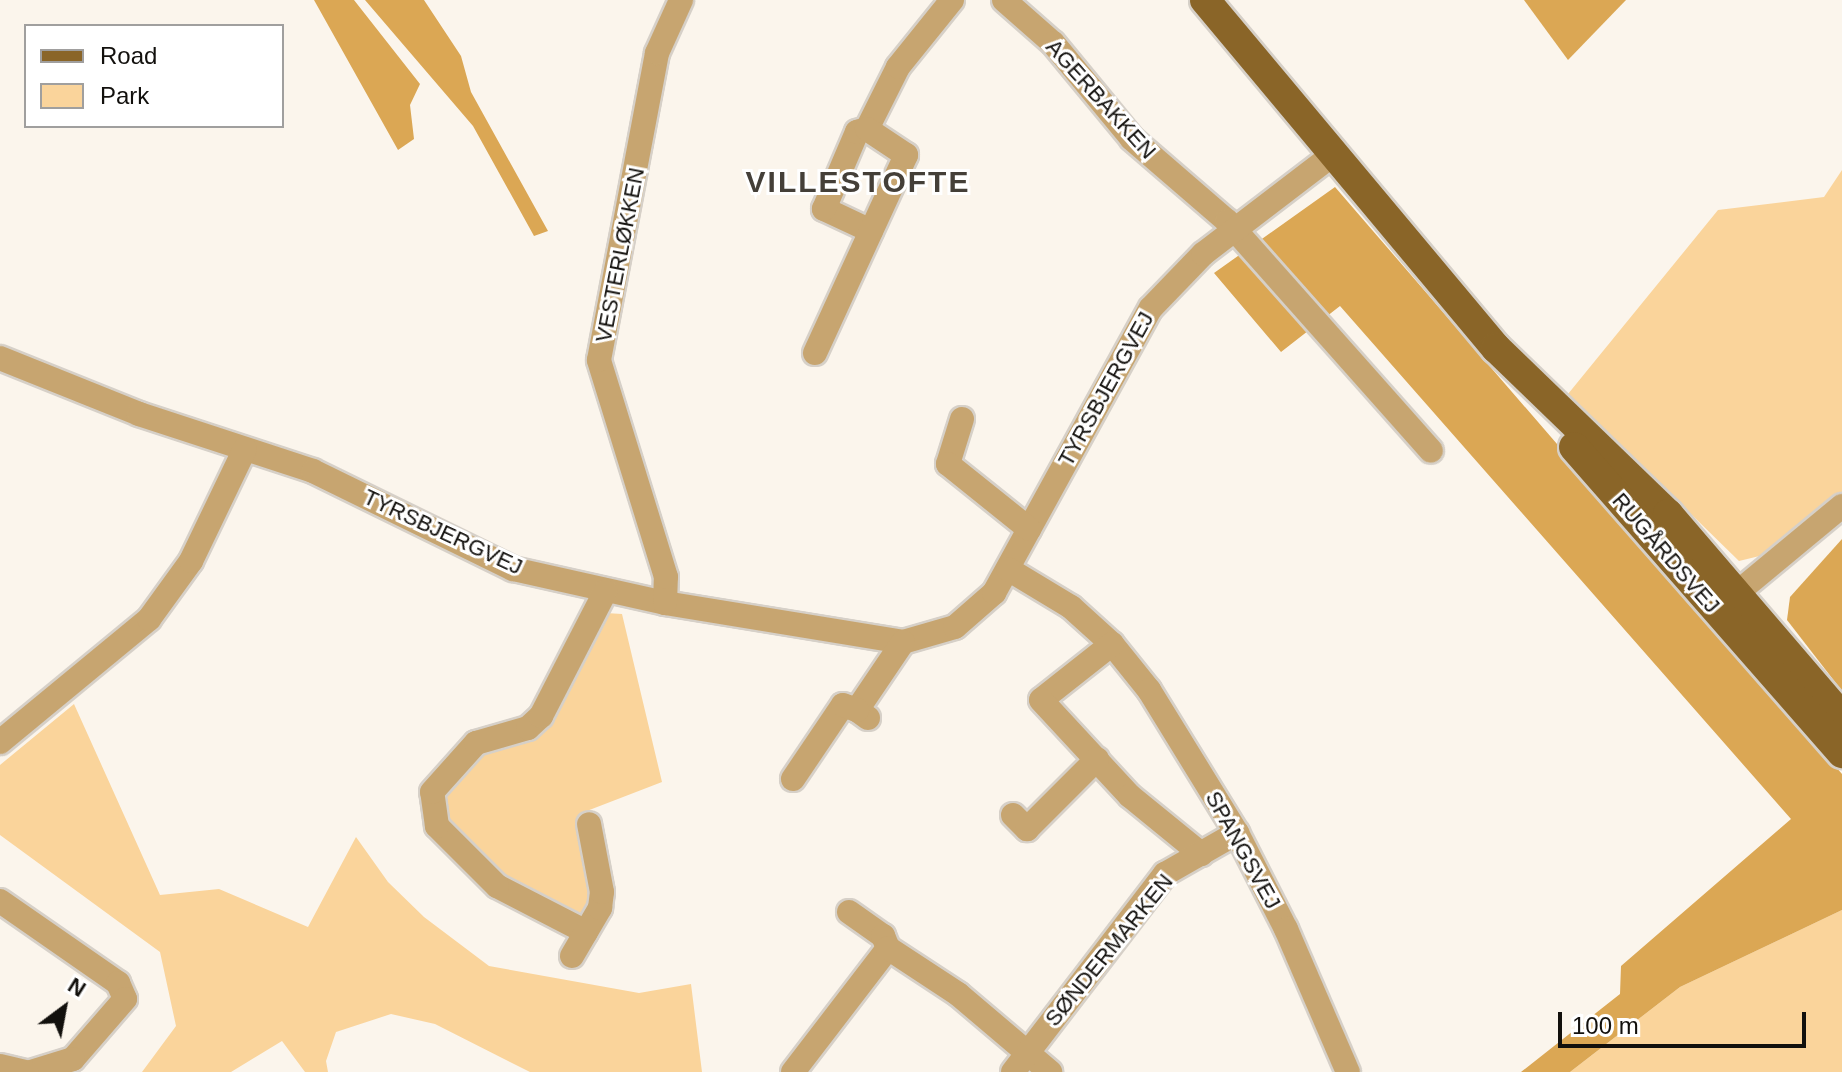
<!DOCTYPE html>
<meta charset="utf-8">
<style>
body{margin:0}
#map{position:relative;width:1842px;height:1072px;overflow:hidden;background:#fbf5ec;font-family:Arial,sans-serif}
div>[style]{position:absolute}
.green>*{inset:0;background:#fad49b}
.forest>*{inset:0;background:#dba754}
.roads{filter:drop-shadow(2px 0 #d6d0c8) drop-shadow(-2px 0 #d6d0c8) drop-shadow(0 2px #d6d0c8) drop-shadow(0 -2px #d6d0c8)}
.minor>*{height:24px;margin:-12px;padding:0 12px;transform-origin:12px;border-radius:12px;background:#c7a570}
.major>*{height:30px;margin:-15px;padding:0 15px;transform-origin:15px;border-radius:15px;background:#8a6528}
span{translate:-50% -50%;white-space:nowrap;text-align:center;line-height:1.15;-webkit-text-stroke:6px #fff;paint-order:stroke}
.street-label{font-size:22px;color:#12100d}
.district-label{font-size:30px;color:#443f38;font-weight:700;letter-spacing:2px}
.legend{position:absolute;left:24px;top:24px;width:260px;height:104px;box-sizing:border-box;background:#fff;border:2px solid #a09f9e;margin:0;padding:10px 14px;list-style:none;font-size:24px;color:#12100d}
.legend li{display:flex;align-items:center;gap:16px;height:40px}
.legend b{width:40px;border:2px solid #a09f9e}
.north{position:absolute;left:24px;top:968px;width:80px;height:80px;-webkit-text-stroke:6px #fff;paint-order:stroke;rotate:32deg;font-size:22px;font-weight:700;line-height:32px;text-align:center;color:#12100d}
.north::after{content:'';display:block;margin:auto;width:28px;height:36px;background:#12100d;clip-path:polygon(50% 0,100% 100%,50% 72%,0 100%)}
.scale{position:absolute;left:1558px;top:1012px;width:248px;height:36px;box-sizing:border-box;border:4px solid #12100d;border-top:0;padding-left:10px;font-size:24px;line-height:28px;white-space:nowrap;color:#12100d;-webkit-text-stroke:6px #fff;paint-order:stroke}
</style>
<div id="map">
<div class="green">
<i style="clip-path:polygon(1842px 170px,1842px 493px,1776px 552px,1739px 561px,1568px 394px,1718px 210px,1824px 197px)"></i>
<i style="clip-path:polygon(606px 613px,622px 614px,662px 782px,579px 814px,591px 898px,584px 913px,564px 911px,505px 880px,451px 836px,438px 799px,471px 760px,489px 748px,539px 734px)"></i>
<i style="clip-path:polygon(74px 704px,160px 895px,219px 889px,308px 927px,356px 837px,388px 882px,424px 917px,489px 966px,639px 993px,691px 984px,702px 1072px,530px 1072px,435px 1024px,391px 1014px,336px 1032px,326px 1061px,328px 1072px,305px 1072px,282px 1041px,231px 1072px,142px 1072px,176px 1026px,160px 952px,0 835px,0 765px)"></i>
<i style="clip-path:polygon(1842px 910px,1842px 1072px,1570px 1072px,1680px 987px)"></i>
</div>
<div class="forest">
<i style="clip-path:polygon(314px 0,354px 0,420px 84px,410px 105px,414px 139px,398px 150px)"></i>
<i style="clip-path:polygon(365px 0,424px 0,461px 56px,471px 92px,548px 231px,534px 236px,473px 126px)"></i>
<i style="clip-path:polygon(1524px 0,1626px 0,1568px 60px)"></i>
<i style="clip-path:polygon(1335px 187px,1842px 774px,1842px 910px,1680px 987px,1570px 1072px,1521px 1072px,1620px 994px,1621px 966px,1791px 819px,1340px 306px,1281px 352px,1214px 273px)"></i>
<i style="clip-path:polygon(1842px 539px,1842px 691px,1787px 620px,1790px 597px)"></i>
</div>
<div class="roads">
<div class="minor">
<i style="left:1004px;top:0;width:65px;rotate:41.3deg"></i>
<i style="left:1053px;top:43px;width:124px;rotate:50.5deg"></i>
<i style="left:1132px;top:139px;width:125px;rotate:40.8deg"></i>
<i style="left:1227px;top:221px;width:307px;rotate:48.4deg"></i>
<i style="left:871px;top:231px;width:52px;rotate:-154.9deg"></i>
<i style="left:824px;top:209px;width:84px;rotate:-66.8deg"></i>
<i style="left:857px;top:132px;width:10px;rotate:-17deg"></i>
<i style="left:867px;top:129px;width:69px;rotate:-63.4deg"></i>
<i style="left:898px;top:67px;width:86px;rotate:-51.1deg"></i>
<i style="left:815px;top:353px;width:218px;rotate:-65.3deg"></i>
<i style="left:906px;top:155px;width:47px;rotate:-146.3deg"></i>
<i style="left:0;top:358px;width:150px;rotate:21.9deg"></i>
<i style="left:139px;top:414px;width:183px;rotate:18.1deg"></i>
<i style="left:313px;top:471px;width:223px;rotate:26.1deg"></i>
<i style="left:513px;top:569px;width:156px;rotate:12.6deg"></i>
<i style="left:665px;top:603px;width:241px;rotate:9.3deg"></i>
<i style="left:903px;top:642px;width:54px;rotate:-16.1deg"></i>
<i style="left:955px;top:627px;width:52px;rotate:-41.1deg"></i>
<i style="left:994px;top:593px;width:325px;rotate:-61.2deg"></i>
<i style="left:1151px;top:308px;width:75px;rotate:-46.1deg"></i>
<i style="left:1203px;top:254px;width:165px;rotate:-37.4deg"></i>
<i style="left:962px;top:419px;width:47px;rotate:107.3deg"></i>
<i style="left:948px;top:464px;width:104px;rotate:38.7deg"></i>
<i style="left:1008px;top:569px;width:74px;rotate:31.1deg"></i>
<i style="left:1071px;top:607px;width:55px;rotate:42.1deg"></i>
<i style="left:1112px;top:644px;width:59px;rotate:51.2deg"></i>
<i style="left:1149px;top:690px;width:168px;rotate:58.4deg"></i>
<i style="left:1237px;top:833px;width:108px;rotate:63deg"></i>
<i style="left:1286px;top:929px;width:156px;rotate:66.6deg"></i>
<i style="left:1738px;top:592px;width:135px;rotate:-39.6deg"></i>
<i style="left:665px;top:603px;width:26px;rotate:-88deg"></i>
<i style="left:666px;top:577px;width:227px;rotate:-107.2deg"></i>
<i style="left:599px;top:360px;width:312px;rotate:-79.3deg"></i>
<i style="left:657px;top:53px;width:58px;rotate:-65.6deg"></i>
<i style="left:1112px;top:644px;width:90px;rotate:141.7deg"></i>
<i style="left:1041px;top:700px;width:131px;rotate:47.2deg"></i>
<i style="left:1130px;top:796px;width:92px;rotate:39.2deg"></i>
<i style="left:868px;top:718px;width:14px;rotate:-144deg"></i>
<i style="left:857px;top:710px;width:82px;rotate:-55.9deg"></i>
<i style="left:0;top:742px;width:193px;rotate:-39.5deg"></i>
<i style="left:149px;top:619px;width:72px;rotate:-54.1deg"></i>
<i style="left:191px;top:561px;width:124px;rotate:-64.3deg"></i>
<i style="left:793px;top:779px;width:89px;rotate:-56deg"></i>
<i style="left:843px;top:705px;width:15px;rotate:20deg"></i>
<i style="left:1013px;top:815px;width:20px;rotate:45deg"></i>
<i style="left:1027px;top:829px;width:99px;rotate:-45deg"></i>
<i style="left:0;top:901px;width:144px;rotate:34.8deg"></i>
<i style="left:118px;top:983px;width:17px;rotate:66deg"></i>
<i style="left:125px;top:999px;width:79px;rotate:130.9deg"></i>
<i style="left:73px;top:1059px;width:44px;rotate:162.8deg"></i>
<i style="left:849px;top:912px;width:42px;rotate:35.2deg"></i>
<i style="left:883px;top:936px;width:13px;rotate:67deg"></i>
<i style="left:586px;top:932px;width:100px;rotate:-152.7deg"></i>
<i style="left:497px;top:886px;width:85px;rotate:-135deg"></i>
<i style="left:437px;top:826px;width:34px;rotate:-98deg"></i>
<i style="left:432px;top:792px;width:66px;rotate:-48.1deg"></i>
<i style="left:476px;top:743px;width:54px;rotate:-16.1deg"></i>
<i style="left:528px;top:728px;width:18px;rotate:-43deg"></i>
<i style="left:541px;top:716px;width:140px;rotate:-62.7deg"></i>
<i style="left:572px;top:956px;width:56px;rotate:-59.7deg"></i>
<i style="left:600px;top:908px;width:16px;rotate:-83deg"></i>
<i style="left:602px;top:892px;width:69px;rotate:-100.8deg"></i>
<i style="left:0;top:1066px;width:27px;rotate:13deg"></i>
<i style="left:793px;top:1072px;width:156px;rotate:-52.5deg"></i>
<i style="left:888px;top:948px;width:84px;rotate:33.3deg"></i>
<i style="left:958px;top:994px;width:121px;rotate:40.3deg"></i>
<i style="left:1013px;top:1072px;width:250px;rotate:-52.5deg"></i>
<i style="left:1165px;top:874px;width:83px;rotate:-29.7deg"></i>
</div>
<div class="major">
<i style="left:1205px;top:0;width:454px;rotate:50.1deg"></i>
<i style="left:1496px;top:348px;width:239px;rotate:44deg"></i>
<i style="left:1668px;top:514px;width:267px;rotate:49.4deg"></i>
<i style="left:1574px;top:447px;width:407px;rotate:48.8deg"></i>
</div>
</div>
<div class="street-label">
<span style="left:1101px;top:99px;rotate:48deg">AGERBAKKEN</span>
<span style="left:620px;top:255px;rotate:-79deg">VESTERLØKKEN</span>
<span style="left:1106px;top:389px;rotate:-61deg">TYRSBJERGVEJ</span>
<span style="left:443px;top:532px;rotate:25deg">TYRSBJERGVEJ</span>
<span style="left:1666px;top:553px;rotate:49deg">RUGÅRDSVEJ</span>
<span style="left:1243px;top:850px;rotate:61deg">SPANGSVEJ</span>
<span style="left:1109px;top:950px;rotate:-51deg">SØNDERMARKEN</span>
</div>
<div class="district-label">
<span style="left:858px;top:182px">VILLESTOFTE</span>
</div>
<ul class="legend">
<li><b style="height:10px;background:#8a6528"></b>Road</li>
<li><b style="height:22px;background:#fad49b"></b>Park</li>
</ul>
<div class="north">N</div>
<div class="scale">100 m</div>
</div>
